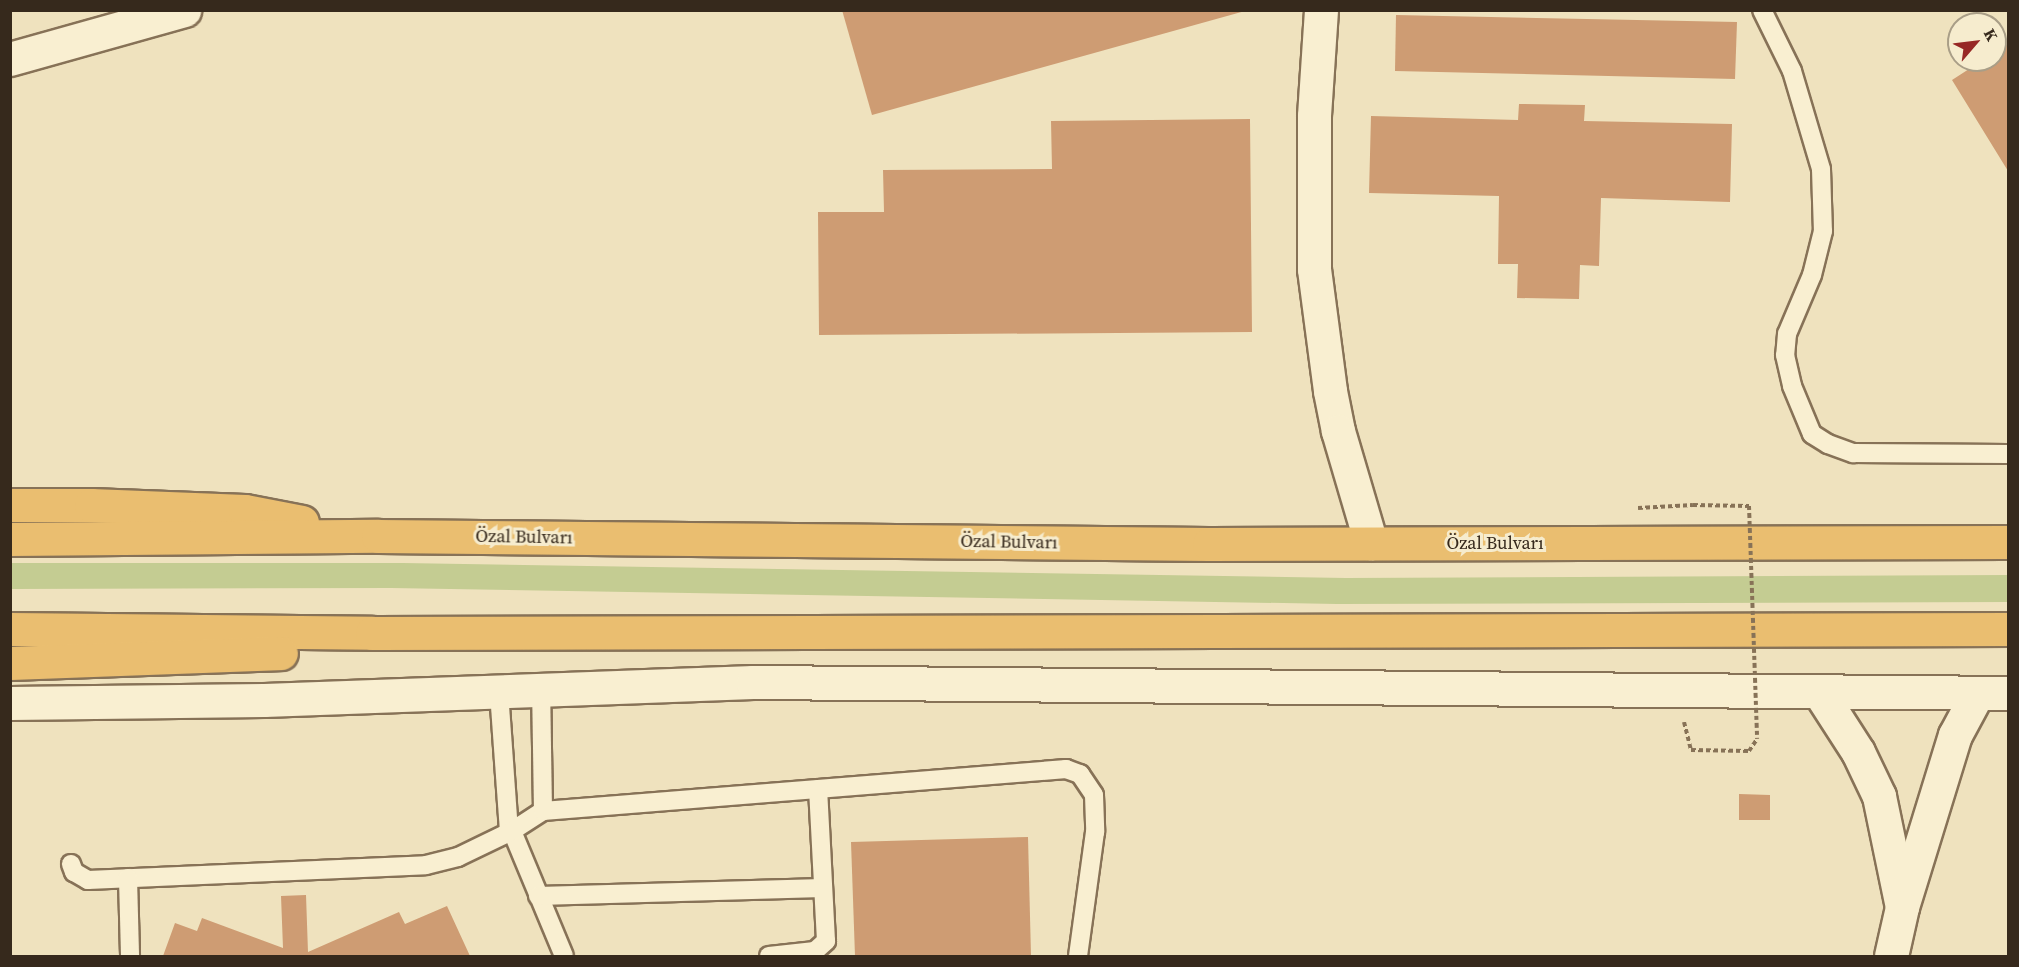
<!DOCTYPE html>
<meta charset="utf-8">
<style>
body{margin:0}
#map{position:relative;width:2019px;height:967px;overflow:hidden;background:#efe2be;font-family:"Source Serif 4",serif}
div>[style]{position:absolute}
.green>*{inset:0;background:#c4cc92}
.building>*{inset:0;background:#ce9c73}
.path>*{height:4px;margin-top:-2px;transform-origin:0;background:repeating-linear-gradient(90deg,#877257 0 4.5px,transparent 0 7.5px)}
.roads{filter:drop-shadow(2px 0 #877257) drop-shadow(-2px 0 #877257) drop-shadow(0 2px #877257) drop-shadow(0 -2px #877257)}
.service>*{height:18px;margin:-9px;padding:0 9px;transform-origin:9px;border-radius:9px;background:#f9efd1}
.minor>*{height:33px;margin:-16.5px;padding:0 16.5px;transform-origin:16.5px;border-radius:16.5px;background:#f9efd1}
.tertiary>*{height:33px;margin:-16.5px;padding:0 16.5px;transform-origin:16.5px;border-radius:16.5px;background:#f9efd1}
.secondary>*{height:33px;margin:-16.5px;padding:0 16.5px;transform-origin:16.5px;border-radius:16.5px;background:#f9efd1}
.trunk>*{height:33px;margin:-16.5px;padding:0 16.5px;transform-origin:16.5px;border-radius:16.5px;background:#eabe70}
.path-bridge>*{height:4px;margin-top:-2px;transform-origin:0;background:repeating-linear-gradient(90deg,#877257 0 4.5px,transparent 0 7.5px)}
span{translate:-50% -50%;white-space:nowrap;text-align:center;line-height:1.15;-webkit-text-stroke:6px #f6ecce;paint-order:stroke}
.street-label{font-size:18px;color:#36291c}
.frame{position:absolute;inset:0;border:12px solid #36291c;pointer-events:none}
.north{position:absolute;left:1947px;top:12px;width:60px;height:60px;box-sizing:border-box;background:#f6ecce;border:2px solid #a99e87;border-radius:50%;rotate:62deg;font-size:16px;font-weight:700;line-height:24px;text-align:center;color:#36291c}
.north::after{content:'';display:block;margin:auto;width:21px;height:27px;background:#972825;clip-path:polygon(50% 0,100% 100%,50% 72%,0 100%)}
</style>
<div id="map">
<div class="green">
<i style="clip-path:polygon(11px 563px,403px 563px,1346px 578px,2008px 575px,2008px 602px,1337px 604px,391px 588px,11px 589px)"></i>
</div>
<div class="building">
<i style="clip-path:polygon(842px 10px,1245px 10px,1245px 11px,872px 115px)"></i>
<i style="clip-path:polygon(1396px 15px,1737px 22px,1735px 79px,1395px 71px)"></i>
<i style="clip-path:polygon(2008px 44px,2008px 171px,1952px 80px,1983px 60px,1995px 60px,1995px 53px)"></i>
<i style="clip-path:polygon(1519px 104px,1585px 105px,1584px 121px,1732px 124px,1730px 202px,1601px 198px,1599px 266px,1580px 265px,1579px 299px,1517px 298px,1518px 264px,1498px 264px,1499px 196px,1369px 193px,1371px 116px,1518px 120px)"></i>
<i style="clip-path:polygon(1250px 119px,1252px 332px,819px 335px,818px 212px,884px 212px,883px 170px,1052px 169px,1051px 121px)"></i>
<i style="clip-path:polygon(1739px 794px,1770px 795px,1770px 820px,1739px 820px)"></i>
<i style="clip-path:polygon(1028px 837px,1031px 956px,855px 956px,851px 842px)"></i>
<i style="clip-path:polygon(306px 895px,308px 952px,399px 912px,405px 924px,447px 906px,470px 956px,163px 956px,175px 923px,197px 931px,202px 918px,283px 948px,281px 896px)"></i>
</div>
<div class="path">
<i style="left:1638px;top:508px;width:55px;rotate:-3.1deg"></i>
<i style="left:1693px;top:505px;width:56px;rotate:1deg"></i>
<i style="left:1684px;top:722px;width:29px;rotate:76deg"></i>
<i style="left:1691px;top:750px;width:58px;rotate:1deg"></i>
<i style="left:1749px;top:751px;width:14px;rotate:-56deg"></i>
</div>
<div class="roads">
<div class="service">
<i style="left:1762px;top:10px;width:68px;rotate:63.8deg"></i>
<i style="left:1792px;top:71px;width:102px;rotate:73.5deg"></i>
<i style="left:1821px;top:169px;width:62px;rotate:88.2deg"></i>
<i style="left:1823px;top:231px;width:45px;rotate:104deg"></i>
<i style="left:1812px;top:275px;width:64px;rotate:113deg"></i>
<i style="left:1787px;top:334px;width:21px;rotate:95deg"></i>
<i style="left:1785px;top:355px;width:32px;rotate:77deg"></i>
<i style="left:1792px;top:386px;width:52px;rotate:67.4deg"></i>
<i style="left:1812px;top:434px;width:19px;rotate:32deg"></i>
<i style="left:1828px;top:444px;width:27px;rotate:20deg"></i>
<i style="left:1853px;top:453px;width:155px;rotate:0.4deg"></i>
<i style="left:499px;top:692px;width:140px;rotate:85.9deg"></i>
<i style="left:543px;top:811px;width:525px;rotate:-4.59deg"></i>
<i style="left:1066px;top:769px;width:15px;rotate:20deg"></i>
<i style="left:1080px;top:774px;width:25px;rotate:56deg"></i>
<i style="left:1094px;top:795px;width:37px;rotate:88deg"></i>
<i style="left:1095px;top:832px;width:125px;rotate:97.8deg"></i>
<i style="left:512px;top:831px;width:135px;rotate:67.4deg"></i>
<i style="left:71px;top:864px;width:9px;rotate:69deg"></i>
<i style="left:74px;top:872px;width:16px;rotate:30deg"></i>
<i style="left:88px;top:880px;width:338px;rotate:-2.5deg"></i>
<i style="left:426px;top:865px;width:33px;rotate:-14deg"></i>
<i style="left:458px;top:857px;width:60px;rotate:-25.7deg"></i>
<i style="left:512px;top:831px;width:37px;rotate:-33deg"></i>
<i style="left:543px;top:811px;width:121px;rotate:-90.9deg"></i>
<i style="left:128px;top:878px;width:78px;rotate:88.5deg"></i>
<i style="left:538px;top:896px;width:285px;rotate:-1.6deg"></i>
<i style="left:769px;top:956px;width:46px;rotate:-6.2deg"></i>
<i style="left:815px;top:951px;width:15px;rotate:-42deg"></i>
<i style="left:826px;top:941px;width:152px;rotate:-93deg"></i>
</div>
<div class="minor">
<i style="left:1321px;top:10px;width:106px;rotate:93.8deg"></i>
<i style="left:1314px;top:116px;width:153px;rotate:90deg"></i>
<i style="left:1314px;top:269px;width:123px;rotate:82.5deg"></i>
<i style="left:1330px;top:391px;width:41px;rotate:78.7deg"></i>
<i style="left:1338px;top:431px;width:117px;rotate:73.6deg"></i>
</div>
<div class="tertiary">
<i style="left:1820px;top:693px;width:70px;rotate:57.2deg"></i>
<i style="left:1858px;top:752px;width:49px;rotate:64.5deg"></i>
<i style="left:1879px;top:796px;width:113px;rotate:78.3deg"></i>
<i style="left:1902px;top:907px;width:180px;rotate:-72.9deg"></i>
<i style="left:1955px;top:735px;width:47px;rotate:-61.8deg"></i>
<i style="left:10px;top:703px;width:254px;rotate:-0.7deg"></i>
<i style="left:264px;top:700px;width:489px;rotate:-2.1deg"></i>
<i style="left:753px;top:682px;width:1255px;rotate:0.5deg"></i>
<i style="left:1891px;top:956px;width:50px;rotate:-77.3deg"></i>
</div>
<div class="secondary">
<i style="left:10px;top:59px;width:181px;rotate:-15.7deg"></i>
</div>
<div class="trunk">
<i style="left:10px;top:505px;width:81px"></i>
<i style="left:91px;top:505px;width:154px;rotate:2.2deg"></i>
<i style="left:245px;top:511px;width:58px;rotate:10.9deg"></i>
<i style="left:10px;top:539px;width:368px;rotate:-0.5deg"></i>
<i style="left:378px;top:536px;width:831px;rotate:0.55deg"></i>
<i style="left:1209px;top:544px;width:799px;rotate:-0.14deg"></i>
<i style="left:10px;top:629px;width:362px;rotate:0.6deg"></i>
<i style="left:372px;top:633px;width:1636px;rotate:-0.14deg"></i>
<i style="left:10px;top:663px;width:271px;rotate:-2.1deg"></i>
</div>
</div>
<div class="path-bridge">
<i style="left:1749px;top:506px;width:233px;rotate:88deg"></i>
</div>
<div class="street-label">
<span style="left:524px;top:537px;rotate:1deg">Özal Bulvarı</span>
<span style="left:1009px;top:542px;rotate:1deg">Özal Bulvarı</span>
<span style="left:1495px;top:543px">Özal Bulvarı</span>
</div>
<div class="frame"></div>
<div class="north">K</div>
</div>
